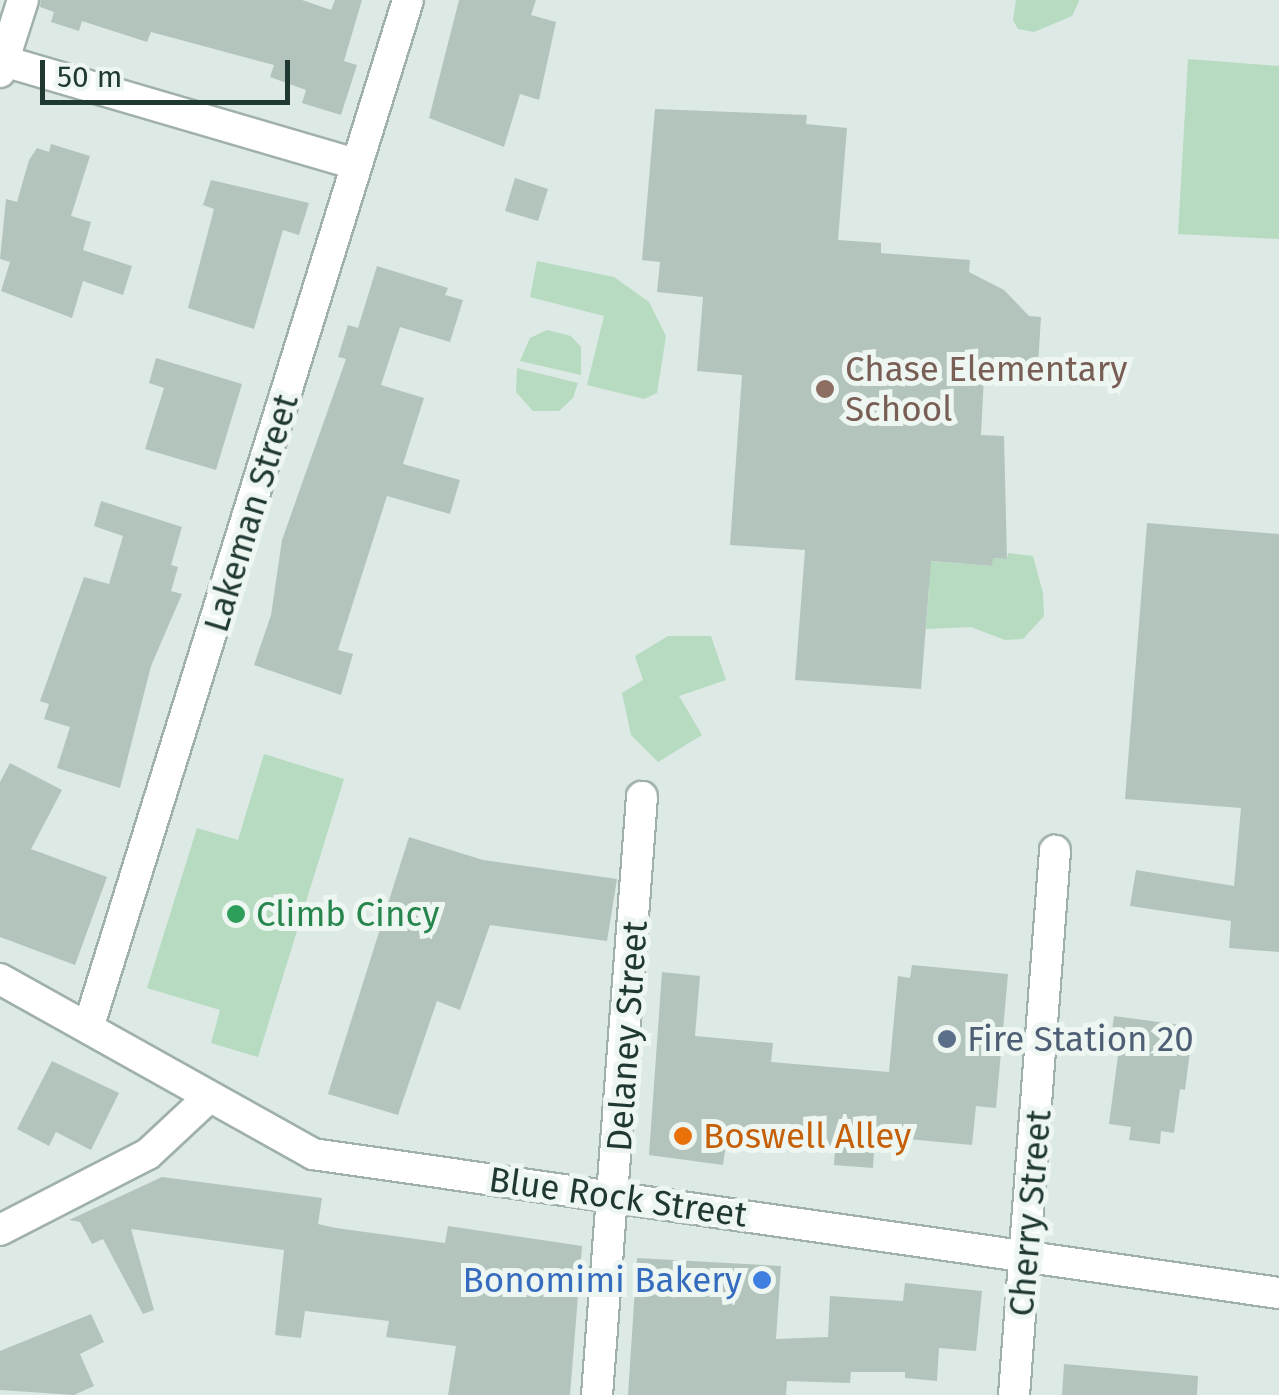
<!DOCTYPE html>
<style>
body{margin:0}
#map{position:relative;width:1279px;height:1395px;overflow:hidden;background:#dde9e4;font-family:"Fira Sans",sans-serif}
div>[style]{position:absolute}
.green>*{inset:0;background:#b6dbc1}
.building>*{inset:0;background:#b3c4bd}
.roads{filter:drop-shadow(2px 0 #a0b0ab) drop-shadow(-2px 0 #a0b0ab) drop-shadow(0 2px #a0b0ab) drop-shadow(0 -2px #a0b0ab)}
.minor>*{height:30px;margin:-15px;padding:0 15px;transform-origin:15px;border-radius:15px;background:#fff}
.dots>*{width:28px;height:28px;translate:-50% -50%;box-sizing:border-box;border:5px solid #eef6f2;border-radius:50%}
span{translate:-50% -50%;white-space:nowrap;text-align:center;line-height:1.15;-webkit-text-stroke:10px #eef6f2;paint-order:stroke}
.education-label{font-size:35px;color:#785e54}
.left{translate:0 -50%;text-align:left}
.street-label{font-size:35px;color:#1f3832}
.leisure-label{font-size:35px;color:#27864d}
.service-label{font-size:35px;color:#4e5e75}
.food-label{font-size:35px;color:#c56008}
.shop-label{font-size:35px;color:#366cbe}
.right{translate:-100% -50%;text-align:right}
.scale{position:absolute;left:40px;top:60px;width:250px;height:45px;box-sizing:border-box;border:5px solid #1f3832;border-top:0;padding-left:12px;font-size:30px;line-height:35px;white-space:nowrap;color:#1f3832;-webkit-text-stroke:8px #eef6f2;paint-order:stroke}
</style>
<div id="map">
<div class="green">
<i style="clip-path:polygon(1016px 0,1079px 0,1079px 1px,1072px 16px,1034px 32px,1018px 29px,1013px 20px)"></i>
<i style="clip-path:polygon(1188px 59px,1279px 66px,1279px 239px,1178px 234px)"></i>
<i style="clip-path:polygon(537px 261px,614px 277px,649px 302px,666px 336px,657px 393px,644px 399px,587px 385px,604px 316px,530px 297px)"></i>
<i style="clip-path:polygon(547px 330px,571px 336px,581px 347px,581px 375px,520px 361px,530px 338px)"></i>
<i style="clip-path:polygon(517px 368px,578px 383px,573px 398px,559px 411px,533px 411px,516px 392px)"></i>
<i style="clip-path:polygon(1008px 553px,1033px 556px,1043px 593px,1044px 616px,1023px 639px,1005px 640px,971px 627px,926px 629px,929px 588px,890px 584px,892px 558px,991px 566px,993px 558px,1007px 559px)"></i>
<i style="clip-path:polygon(668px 636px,711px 636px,726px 680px,679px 696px,702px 735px,658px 762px,631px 735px,622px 693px,643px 680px,635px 656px)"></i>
<i style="clip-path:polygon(264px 754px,344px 779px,258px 1057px,211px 1043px,220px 1010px,147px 988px,197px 828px,238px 840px)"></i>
</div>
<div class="building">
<i style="clip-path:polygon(41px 0,302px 0,331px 10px,335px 0,362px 0,344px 61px,357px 65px,341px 115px,302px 103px,306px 90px,270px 77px,274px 65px,151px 32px,147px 42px,82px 21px,79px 31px,51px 22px,54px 12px,40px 7px)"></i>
<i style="clip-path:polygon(459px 0,536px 0,531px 15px,556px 22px,539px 100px,520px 94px,504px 147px,429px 118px)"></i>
<i style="clip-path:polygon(655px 109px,807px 115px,806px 124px,847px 128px,838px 240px,881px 243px,881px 253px,970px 260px,969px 272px,1004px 290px,1029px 316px,1041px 317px,1037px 381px,984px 376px,981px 435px,1004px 436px,1007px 559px,993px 558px,992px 566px,931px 561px,921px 689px,795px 680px,805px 550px,730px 545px,742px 375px,697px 371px,703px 297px,657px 292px,660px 262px,642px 260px)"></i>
<i style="clip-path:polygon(51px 144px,90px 156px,71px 216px,91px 222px,83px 250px,132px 266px,123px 295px,83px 281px,72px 318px,1px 291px,10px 262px,0 259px,6px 199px,17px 202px,29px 160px,37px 148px,49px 152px)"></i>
<i style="clip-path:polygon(515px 178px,548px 189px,538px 221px,505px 211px)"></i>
<i style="clip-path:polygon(211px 180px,309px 203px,299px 235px,283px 230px,254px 329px,188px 308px,214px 209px,203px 205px)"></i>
<i style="clip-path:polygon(377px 266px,448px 288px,445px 295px,463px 300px,450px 342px,400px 327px,381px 385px,424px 398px,403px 464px,460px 480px,450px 514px,387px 496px,338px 650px,353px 654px,341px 695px,254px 665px,271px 615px,282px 540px,346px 359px,338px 357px,348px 325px,358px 328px)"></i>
<i style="clip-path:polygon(156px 358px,242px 384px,216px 470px,145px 449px,164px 388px,149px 383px)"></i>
<i style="clip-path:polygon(101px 501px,182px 527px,171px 565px,178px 567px,171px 591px,182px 594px,151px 666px,120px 788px,57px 768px,70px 727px,44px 719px,49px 704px,40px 701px,84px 577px,109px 584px,123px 536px,94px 526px)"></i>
<i style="clip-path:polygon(1147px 523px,1279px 534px,1279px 952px,1229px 948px,1231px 921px,1130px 906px,1136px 870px,1234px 886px,1241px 808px,1125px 799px)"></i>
<i style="clip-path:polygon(10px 763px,62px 790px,31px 849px,107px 877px,75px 965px,0 937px,0 782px)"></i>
<i style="clip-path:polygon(409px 837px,483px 860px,617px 879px,607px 941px,490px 925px,460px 1010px,437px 1001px,398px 1115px,328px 1094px)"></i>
<i style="clip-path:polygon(912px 965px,1008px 974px,996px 1108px,976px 1106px,972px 1145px,875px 1136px,873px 1168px,834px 1165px,835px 1150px,765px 1144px,726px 1144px,723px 1165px,649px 1155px,662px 972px,700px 976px,695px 1036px,773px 1043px,771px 1062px,889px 1072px,898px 976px,910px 978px)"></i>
<i style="clip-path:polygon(1114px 1016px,1181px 1025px,1178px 1050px,1190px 1051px,1185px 1090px,1180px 1089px,1174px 1133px,1161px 1131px,1160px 1144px,1129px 1140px,1131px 1127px,1109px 1124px,1119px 1048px,1110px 1047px)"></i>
<i style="clip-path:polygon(52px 1061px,119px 1093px,91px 1150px,56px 1132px,49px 1146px,17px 1129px)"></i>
<i style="clip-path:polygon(162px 1177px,322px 1198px,318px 1224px,336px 1228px,445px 1243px,448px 1226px,582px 1246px,570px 1395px,448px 1395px,456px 1346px,386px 1337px,389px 1321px,305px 1311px,301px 1338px,275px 1335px,284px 1250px,131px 1229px,154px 1310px,143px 1314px,103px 1239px,92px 1244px,80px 1222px,69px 1220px)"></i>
<i style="clip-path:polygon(637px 1258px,781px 1266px,776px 1339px,828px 1337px,830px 1296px,903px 1301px,905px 1283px,982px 1291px,976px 1351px,939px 1348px,937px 1381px,905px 1378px,905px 1372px,851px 1372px,850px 1383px,787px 1381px,786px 1395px,628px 1395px)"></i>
<i style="clip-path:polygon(91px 1314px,104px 1342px,80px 1354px,94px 1386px,74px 1395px,0 1390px,0 1351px)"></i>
<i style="clip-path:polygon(1064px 1364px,1198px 1376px,1197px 1395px,1062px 1395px)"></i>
</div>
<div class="roads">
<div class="minor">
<i style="left:0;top:60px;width:370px;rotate:16.3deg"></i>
<i style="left:0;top:72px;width:76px;rotate:-72.3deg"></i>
<i style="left:0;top:979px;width:359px;rotate:29.2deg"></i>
<i style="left:313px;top:1154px;width:976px;rotate:8.19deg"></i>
<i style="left:89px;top:1025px;width:1073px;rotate:-72.71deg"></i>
<i style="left:0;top:1230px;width:166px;rotate:-27.2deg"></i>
<i style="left:148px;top:1154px;width:82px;rotate:-43deg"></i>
<i style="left:597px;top:1395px;width:600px;rotate:-85.7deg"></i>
<i style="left:1014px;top:1395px;width:546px;rotate:-85.69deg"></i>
</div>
</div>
<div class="dots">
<i style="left:825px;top:389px;background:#8d6e63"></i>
<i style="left:236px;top:914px;background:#2e9e5b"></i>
<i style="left:947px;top:1039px;background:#5c6f8a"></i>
<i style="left:683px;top:1136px;background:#e8710a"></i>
<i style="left:762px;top:1280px;background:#3f7fe0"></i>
</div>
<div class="education-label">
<span class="left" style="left:845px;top:389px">Chase Elementary<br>School</span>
</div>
<div class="street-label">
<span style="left:251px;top:513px;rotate:-73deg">Lakeman Street</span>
<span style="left:627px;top:1036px;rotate:-86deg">Delaney Street</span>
<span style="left:618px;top:1197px;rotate:8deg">Blue Rock Street</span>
<span style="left:1030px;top:1213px;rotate:-85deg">Cherry Street</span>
</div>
<div class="leisure-label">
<span class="left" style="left:256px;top:914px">Climb Cincy</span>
</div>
<div class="service-label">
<span class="left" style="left:967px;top:1039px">Fire Station 20</span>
</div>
<div class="food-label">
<span class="left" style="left:703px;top:1136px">Boswell Alley</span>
</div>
<div class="shop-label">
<span class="right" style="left:742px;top:1280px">Bonomimi Bakery</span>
</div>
<div class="scale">50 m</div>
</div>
